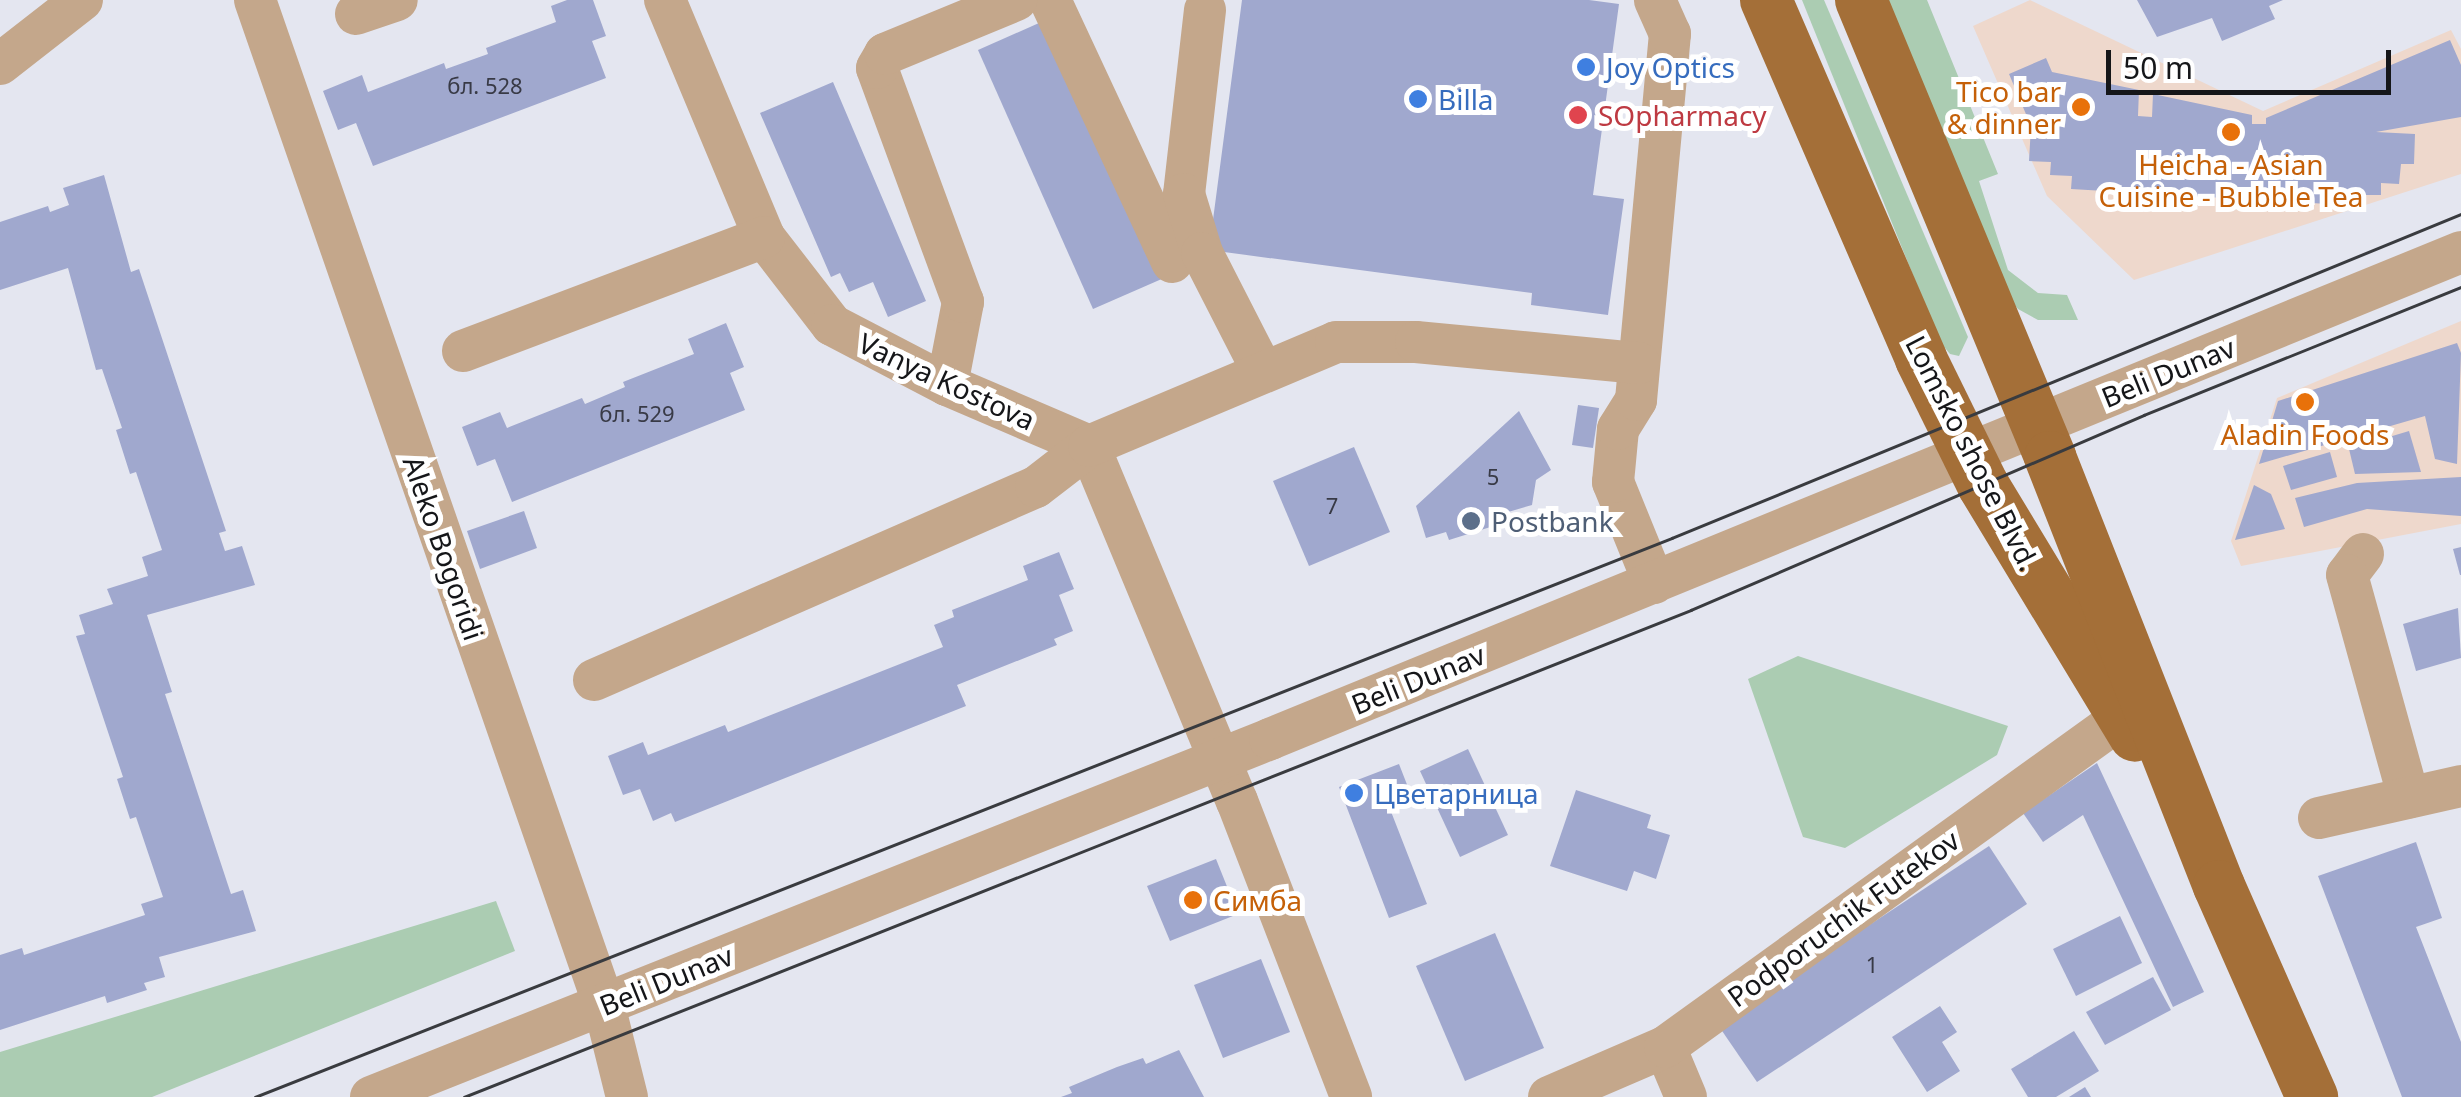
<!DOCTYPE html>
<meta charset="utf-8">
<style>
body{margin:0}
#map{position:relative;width:2461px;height:1097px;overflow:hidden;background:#e4e6f0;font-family:"Noto Sans",sans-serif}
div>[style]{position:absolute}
.commercial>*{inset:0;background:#eed8cc}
.green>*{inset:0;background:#abccb2}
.building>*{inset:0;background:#a0a8ce}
.minor>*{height:42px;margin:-21px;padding:0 21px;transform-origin:21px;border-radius:21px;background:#c4a78b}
.major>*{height:52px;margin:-26px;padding:0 26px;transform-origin:26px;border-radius:26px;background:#a46f38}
.tram>*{height:2.5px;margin:-1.25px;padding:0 1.25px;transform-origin:1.25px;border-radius:1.25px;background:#393b3f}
.dots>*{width:28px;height:28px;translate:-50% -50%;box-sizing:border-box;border:5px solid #fff;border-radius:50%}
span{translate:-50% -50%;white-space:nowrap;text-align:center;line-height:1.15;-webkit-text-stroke:10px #fff;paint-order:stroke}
.number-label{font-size:22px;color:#383a46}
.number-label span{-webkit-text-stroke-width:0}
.shop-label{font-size:28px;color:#366cbe}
.left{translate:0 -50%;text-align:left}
.food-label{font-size:28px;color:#c56008}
.right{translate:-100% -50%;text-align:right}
.health-label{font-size:28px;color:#be3a42}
.street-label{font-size:28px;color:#151619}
.service-label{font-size:28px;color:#4e5e75}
.scale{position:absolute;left:2106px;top:50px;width:285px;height:45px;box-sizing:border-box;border:5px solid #151619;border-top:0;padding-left:12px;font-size:30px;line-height:35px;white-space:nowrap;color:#151619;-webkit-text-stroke:8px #fff;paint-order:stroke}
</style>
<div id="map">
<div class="commercial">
<i style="clip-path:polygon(2030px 0,2263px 111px,2451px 30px,2461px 49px,2461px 174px,2134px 280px,2047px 196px,1973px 26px)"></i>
<i style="clip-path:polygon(2461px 321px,2461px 524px,2241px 566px,2231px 541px,2277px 398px)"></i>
</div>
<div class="green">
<i style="clip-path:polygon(1802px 0,1824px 0,1968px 337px,1959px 356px,1950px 354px,1940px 342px)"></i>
<i style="clip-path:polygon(1878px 0,1927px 0,1998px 174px,1979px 181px,2008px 270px,2038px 293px,2067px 295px,2078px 320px,2038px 320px,2018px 309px,1992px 278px)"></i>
<i style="clip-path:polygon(1798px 656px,2008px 726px,1997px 755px,1845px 848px,1803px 837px,1748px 679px)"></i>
<i style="clip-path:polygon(496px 901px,515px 951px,152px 1097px,0 1097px,0 1052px)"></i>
</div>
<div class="building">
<i style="clip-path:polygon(567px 0,593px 0,606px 36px,592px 41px,606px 78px,373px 166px,356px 123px,338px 130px,323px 91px,362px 75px,368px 92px,444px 63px,446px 69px,488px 54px,486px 48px,556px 22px,551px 6px)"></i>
<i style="clip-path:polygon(1242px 0,1589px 0,1619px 4px,1593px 195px,1624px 199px,1608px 315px,1531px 305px,1532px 293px,1209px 250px)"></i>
<i style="clip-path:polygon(2137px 0,2283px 0,2269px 6px,2275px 19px,2222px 41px,2212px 18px,2157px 37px)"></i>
<i style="clip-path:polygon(1048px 19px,1164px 278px,1093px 309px,978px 50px)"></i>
<i style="clip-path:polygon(2450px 40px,2461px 65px,2461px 117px,2376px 132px,2415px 134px,2414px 164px,2401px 164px,2399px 184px,2381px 183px,2381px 195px,2362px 195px,2362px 206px,2071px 189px,2072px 176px,2050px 175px,2051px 162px,2029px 161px,2031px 126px,2009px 74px,2046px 58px,2052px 72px,2139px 90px,2138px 116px,2152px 117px,2153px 94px,2252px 115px,2252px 124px,2266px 124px,2266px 118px)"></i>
<i style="clip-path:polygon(833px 82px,926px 301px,888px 317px,873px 282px,849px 292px,840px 273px,831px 277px,760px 113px)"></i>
<i style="clip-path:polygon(104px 175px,131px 272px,139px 269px,226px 531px,219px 533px,225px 551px,242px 546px,255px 585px,147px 615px,172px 692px,165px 694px,228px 885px,231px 894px,243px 890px,256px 931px,159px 957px,165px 977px,144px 983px,147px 990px,107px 1003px,105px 996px,0 1030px,0 955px,22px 948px,24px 955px,145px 915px,141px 904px,163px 897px,136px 817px,130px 819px,117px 779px,123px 777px,76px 636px,85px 634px,79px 615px,113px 604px,107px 589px,148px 576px,142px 557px,162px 550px,136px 472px,130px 474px,116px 430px,122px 428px,102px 369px,96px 370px,68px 268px,0 290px,0 222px,48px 206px,50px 212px,69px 205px,63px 188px)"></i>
<i style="clip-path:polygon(726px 323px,744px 367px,730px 373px,745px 410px,512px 502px,495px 459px,477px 466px,462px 427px,500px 412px,507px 428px,582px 398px,585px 404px,625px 387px,623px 382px,694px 354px,688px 339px)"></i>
<i style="clip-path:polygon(2457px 343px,2461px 353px,2457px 464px,2435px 459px,2425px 416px,2259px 464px,2278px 401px)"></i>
<i style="clip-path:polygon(1578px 405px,1599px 408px,1593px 448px,1572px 445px)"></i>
<i style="clip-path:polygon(1519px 411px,1551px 470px,1536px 480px,1532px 505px,1498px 515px,1500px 524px,1449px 540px,1446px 532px,1426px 538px,1416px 506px)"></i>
<i style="clip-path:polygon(2409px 431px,2421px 472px,2355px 474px,2349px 449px)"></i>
<i style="clip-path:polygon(1354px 447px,1390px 532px,1309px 566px,1273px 481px)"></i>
<i style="clip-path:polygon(2330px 452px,2337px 477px,2291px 490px,2283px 466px)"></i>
<i style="clip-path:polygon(2461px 477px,2461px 516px,2367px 509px,2304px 527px,2295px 498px,2357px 483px)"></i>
<i style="clip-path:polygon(2254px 485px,2271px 494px,2285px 529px,2235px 540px)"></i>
<i style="clip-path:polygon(524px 511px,537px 548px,480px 569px,467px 531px)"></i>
<i style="clip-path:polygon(2461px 547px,2461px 575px,2460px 575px,2453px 549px)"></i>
<i style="clip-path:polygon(1059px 552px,1074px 589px,1059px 595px,1073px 631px,1054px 639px,1057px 645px,957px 685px,966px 706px,675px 822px,671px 813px,653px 821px,640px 789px,623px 795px,608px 756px,643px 742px,648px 755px,725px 725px,728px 732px,943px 647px,934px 625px,954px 617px,952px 610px,1028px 580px,1023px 566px)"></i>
<i style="clip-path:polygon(2458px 608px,2461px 658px,2416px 671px,2403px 624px)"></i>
<i style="clip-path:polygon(1468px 749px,1508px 835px,1460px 857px,1420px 771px)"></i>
<i style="clip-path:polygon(2097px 763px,2204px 992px,2173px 1007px,2083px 815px,2043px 842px,2023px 813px)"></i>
<i style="clip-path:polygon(1399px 764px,1413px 800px,1390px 809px,1427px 904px,1389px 918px,1339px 787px)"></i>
<i style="clip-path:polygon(1576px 790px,1651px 815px,1647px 828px,1670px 835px,1656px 879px,1634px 871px,1627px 891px,1550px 866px)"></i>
<i style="clip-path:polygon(2416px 842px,2442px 918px,2416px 927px,2461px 1042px,2461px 1097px,2402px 1097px,2318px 876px)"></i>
<i style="clip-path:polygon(1989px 846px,2027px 904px,1757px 1082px,1718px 1025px)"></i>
<i style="clip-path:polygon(1216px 859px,1238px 914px,1170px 941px,1147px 886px)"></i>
<i style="clip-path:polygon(2120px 916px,2142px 963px,2076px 996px,2053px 949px)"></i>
<i style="clip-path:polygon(1495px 933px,1544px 1048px,1465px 1081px,1416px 966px)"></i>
<i style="clip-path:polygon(1261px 959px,1290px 1032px,1223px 1058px,1194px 985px)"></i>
<i style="clip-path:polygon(2153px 977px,2171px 1010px,2105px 1045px,2086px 1012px)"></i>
<i style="clip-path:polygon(1940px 1006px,1957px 1032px,1942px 1042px,1960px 1071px,1927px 1092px,1892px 1037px)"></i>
<i style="clip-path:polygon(2074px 1031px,2099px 1071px,2056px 1097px,2028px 1097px,2011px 1069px)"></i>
<i style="clip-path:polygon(1179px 1050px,1204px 1097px,1061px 1097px,1072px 1093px,1069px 1087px,1117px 1067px,1143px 1058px,1146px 1064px)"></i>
<i style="clip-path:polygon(2085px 1087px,2091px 1097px,2069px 1097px)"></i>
</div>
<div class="minor">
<i style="left:255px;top:0;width:1064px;rotate:70.85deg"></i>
<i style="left:604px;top:1005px;width:95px;rotate:76deg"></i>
<i style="left:665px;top:0;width:257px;rotate:67.3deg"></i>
<i style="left:764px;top:237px;width:111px;rotate:52.3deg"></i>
<i style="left:832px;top:325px;width:130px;rotate:27.6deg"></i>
<i style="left:947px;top:385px;width:155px;rotate:23.2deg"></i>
<i style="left:1089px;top:446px;width:385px;rotate:67.4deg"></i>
<i style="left:1237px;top:801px;width:317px;rotate:68.9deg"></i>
<i style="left:1050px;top:0;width:289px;rotate:65deg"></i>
<i style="left:1205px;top:10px;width:185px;rotate:96.5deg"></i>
<i style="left:1184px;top:194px;width:62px;rotate:73deg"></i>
<i style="left:1202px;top:253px;width:134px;rotate:62.9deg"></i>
<i style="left:356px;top:14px;width:43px;rotate:-18.9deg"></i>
<i style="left:0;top:64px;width:104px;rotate:-38deg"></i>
<i style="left:463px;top:351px;width:322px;rotate:-20.7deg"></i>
<i style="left:947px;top:385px;width:85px;rotate:-79.1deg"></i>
<i style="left:963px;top:302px;width:249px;rotate:-110.2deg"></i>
<i style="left:877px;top:68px;width:16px;rotate:-60deg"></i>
<i style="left:885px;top:54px;width:142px;rotate:-22.4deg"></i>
<i style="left:2363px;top:554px;width:26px;rotate:127deg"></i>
<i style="left:2347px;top:575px;width:231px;rotate:74.5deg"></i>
<i style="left:1654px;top:583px;width:109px;rotate:-112.1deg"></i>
<i style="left:1613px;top:482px;width:53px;rotate:-84.6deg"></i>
<i style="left:1618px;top:429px;width:34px;rotate:-58deg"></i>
<i style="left:1636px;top:400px;width:368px;rotate:-84.7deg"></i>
<i style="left:1670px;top:34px;width:37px;rotate:-114deg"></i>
<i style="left:594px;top:680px;width:482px;rotate:-23.6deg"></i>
<i style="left:1036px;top:487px;width:67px;rotate:-37.7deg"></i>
<i style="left:1089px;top:446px;width:268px;rotate:-22.8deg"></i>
<i style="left:1336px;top:342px;width:80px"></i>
<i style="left:1416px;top:342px;width:224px;rotate:5.4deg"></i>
<i style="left:2319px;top:818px;width:146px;rotate:-12.7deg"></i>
<i style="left:1665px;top:1047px;width:54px;rotate:67.2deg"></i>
<i style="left:371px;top:1097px;width:968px;rotate:-21.71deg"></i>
<i style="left:1270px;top:739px;width:1287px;rotate:-22.24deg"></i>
<i style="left:1549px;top:1097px;width:126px;rotate:-23.3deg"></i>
<i style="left:1665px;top:1047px;width:566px;rotate:-35.8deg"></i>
</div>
<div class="major">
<i style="left:1766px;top:0;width:391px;rotate:66.6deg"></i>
<i style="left:1921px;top:359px;width:140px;rotate:63.8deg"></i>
<i style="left:1983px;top:485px;width:293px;rotate:58.8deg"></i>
<i style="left:1861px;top:0;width:495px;rotate:67.5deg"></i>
<i style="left:2050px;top:457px;width:461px;rotate:68.5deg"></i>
<i style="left:2219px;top:886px;width:231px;rotate:66.2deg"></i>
</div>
<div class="tram">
<i style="left:255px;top:1097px;width:1523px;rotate:-21.53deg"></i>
<i style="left:1672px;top:538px;width:853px;rotate:-22.33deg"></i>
<i style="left:464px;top:1097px;width:1320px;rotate:-21.65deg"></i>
<i style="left:1691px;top:610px;width:493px;rotate:-23.3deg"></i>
<i style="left:2144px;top:415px;width:342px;rotate:-22deg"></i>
</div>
<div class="dots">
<i style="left:1586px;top:67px;background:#3f7fe0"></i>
<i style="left:1418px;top:99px;background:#3f7fe0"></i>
<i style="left:2081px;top:107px;background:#e8710a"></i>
<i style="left:1578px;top:115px;background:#e0444e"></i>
<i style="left:2231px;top:132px;background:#e8710a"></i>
<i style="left:2305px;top:402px;background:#e8710a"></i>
<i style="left:1471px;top:521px;background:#5c6f8a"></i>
<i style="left:1354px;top:793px;background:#3f7fe0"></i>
<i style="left:1193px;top:900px;background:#e8710a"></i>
</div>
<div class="number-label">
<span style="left:485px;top:86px">бл. 528</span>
<span style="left:637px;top:414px">бл. 529</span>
<span style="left:1493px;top:477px">5</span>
<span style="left:1332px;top:506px">7</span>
<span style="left:1872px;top:965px">1</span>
</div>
<div class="shop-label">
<span class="left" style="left:1606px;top:67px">Joy Optics</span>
<span class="left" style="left:1438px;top:99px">Billa</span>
<span class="left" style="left:1374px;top:793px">Цветарница</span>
</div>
<div class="food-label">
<span class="right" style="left:2061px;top:107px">Tico bar<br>&amp; dinner</span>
<span style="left:2231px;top:180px">Heicha - Asian<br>Cuisine - Bubble Tea</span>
<span style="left:2305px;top:434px">Aladin Foods</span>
<span class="left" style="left:1213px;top:900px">Симба</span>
</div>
<div class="health-label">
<span class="left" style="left:1598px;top:115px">SOpharmacy</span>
</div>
<div class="street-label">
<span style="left:2168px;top:372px;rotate:-22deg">Beli Dunav</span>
<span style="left:947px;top:381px;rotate:25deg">Vanya Kostova</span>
<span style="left:1973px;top:453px;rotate:63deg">Lomsko shose Blvd.</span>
<span style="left:444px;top:548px;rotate:71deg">Aleko Bogoridi</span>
<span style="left:1418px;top:679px;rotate:-22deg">Beli Dunav</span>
<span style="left:1843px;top:918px;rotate:-36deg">Podporuchik Futekov</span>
<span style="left:666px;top:980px;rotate:-22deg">Beli Dunav</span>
</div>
<div class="service-label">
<span class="left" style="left:1491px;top:521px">Postbank</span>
</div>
<div class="scale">50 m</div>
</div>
